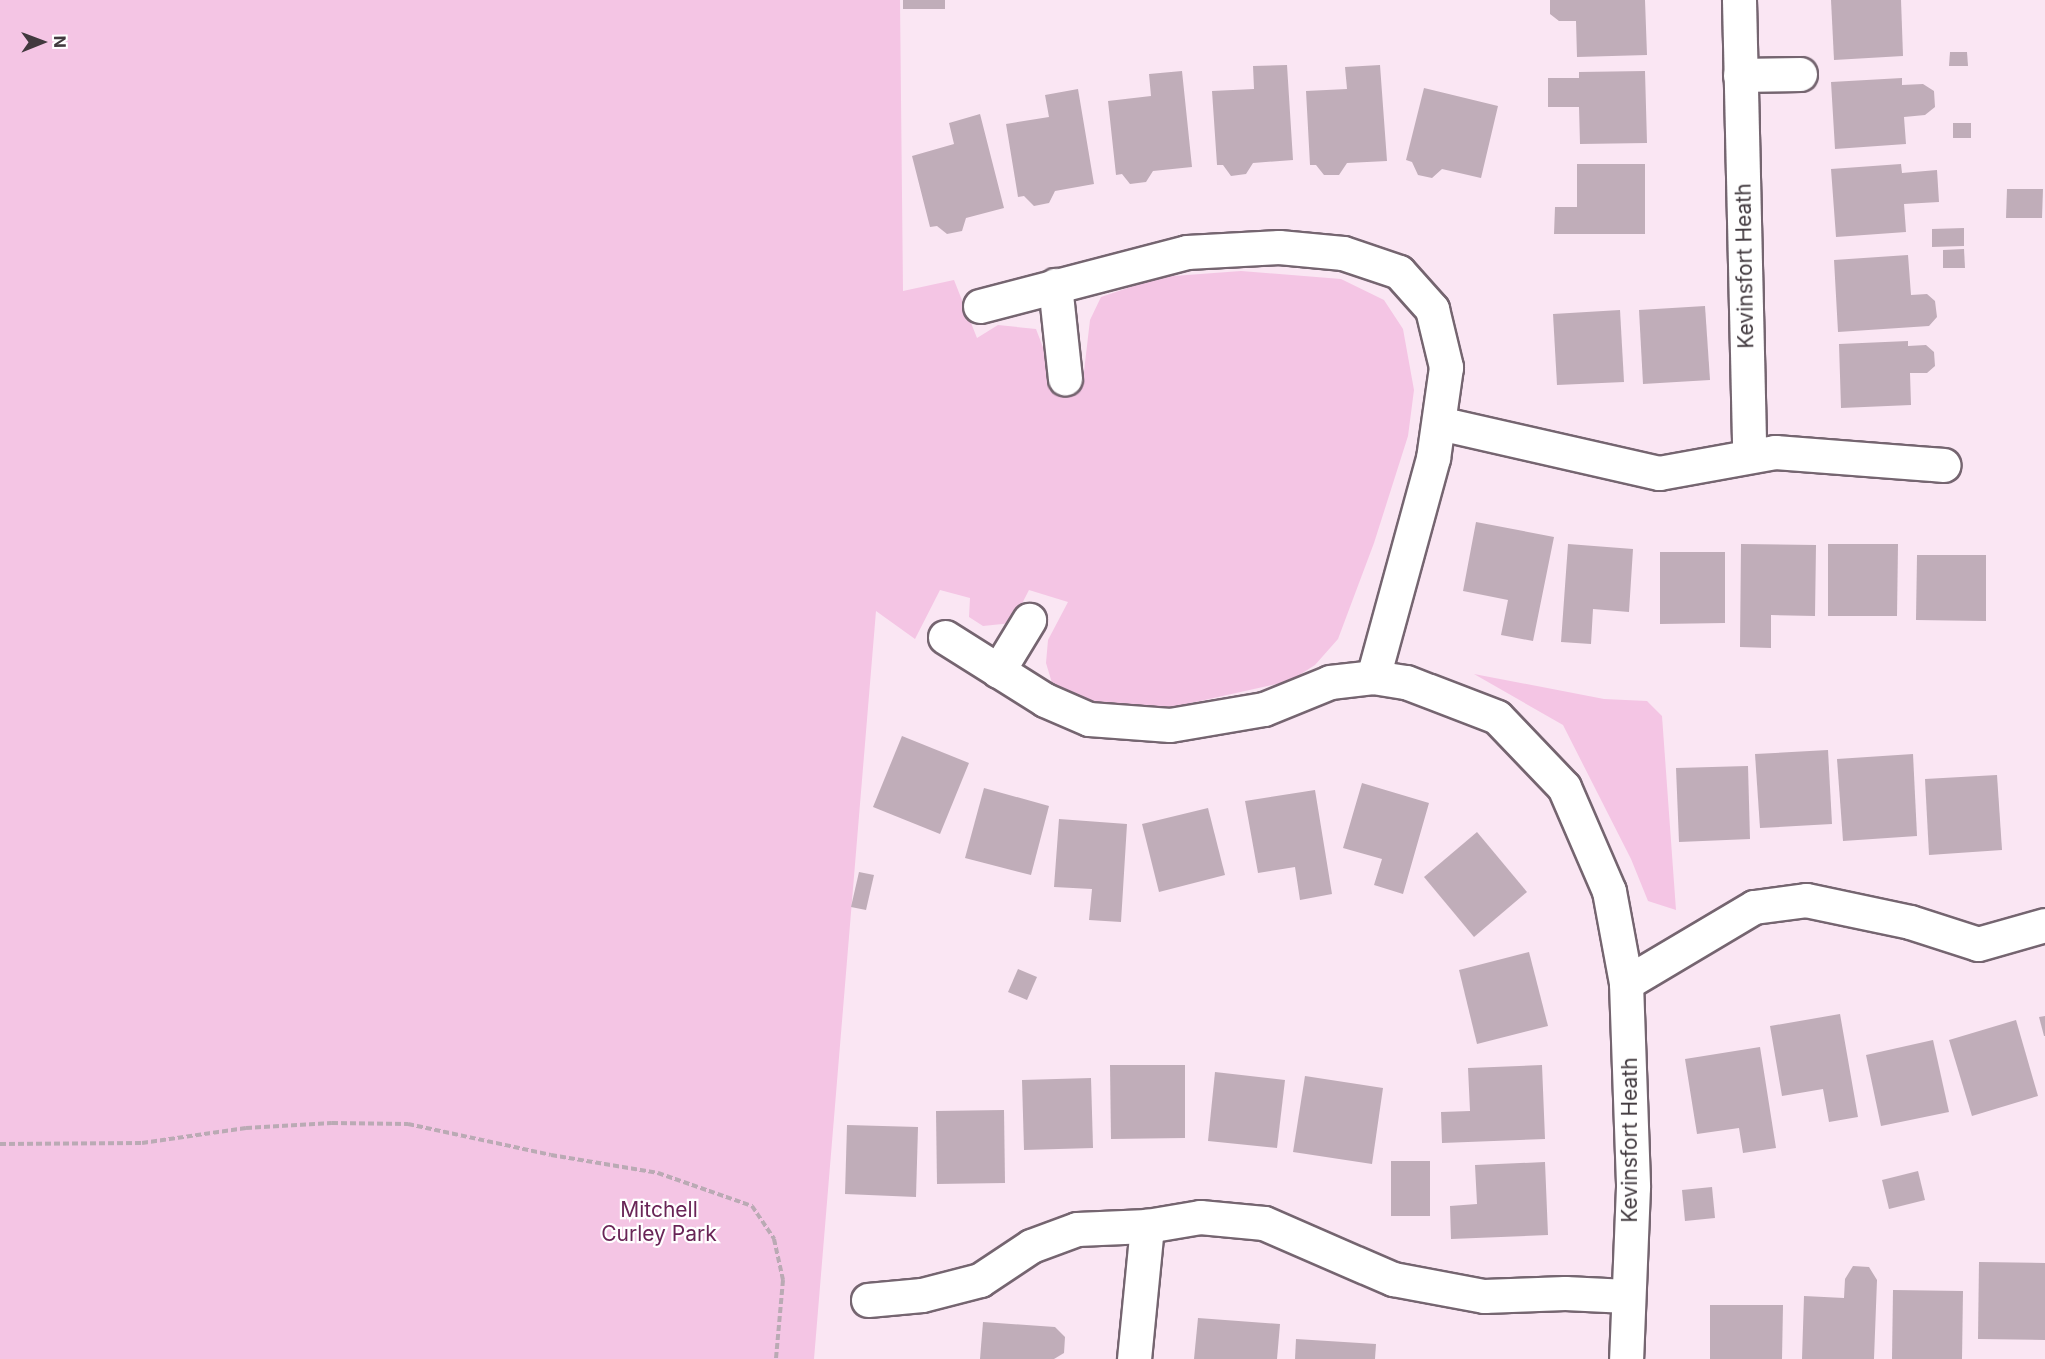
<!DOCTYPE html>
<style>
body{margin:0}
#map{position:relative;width:2045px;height:1359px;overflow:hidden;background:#fae6f3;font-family:Inter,sans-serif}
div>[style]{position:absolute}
.green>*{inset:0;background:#f4c5e4}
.building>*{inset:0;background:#c0adb9}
.path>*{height:4px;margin-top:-2px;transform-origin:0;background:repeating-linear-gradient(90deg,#baaab4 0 6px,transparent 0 9px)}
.roads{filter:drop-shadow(2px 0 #756570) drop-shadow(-2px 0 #756570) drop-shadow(0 2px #756570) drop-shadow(0 -2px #756570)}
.minor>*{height:33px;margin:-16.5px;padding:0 16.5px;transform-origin:16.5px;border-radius:16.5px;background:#fff}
span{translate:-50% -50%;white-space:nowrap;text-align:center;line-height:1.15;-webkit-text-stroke:4.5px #fff;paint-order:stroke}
.street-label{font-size:21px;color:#41393e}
.park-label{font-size:21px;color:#692557}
.north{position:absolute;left:12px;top:12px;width:60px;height:60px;-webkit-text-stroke:4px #fff;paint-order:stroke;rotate:89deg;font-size:16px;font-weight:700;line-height:24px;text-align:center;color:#41393e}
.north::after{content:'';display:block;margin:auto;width:21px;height:27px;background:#41393e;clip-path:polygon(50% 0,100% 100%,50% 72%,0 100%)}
</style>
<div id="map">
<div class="green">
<i style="clip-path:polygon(0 0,900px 0,903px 291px,954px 280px,977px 338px,998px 325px,1036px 329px,1044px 350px,1048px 387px,1083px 380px,1090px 320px,1101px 297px,1160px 277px,1241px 271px,1341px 279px,1384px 300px,1403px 329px,1414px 390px,1408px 436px,1374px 543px,1338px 639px,1315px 665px,1290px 681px,1164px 709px,1101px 711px,1055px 693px,1046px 663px,1048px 640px,1068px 602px,1029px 590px,1012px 623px,983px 626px,969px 617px,970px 598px,940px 590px,915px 639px,876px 611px,814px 1359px,0 1359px)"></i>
<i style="clip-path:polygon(1474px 674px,1604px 699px,1647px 701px,1662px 716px,1676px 910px,1648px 901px,1631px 859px,1563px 725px)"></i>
</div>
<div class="building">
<i style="clip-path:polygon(903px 0,945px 0,945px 9px,903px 9px)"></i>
<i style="clip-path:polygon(1550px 0,1645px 0,1647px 55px,1577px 57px,1576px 21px,1559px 21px,1550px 14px)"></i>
<i style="clip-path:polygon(1831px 0,1901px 0,1903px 56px,1834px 60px)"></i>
<i style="clip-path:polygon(1950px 52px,1967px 52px,1968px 66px,1949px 66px)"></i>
<i style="clip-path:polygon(1287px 65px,1293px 160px,1253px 163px,1246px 174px,1231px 176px,1223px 165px,1217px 165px,1212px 91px,1254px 89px,1253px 66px)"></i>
<i style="clip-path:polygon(1380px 65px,1387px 161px,1347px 163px,1339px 175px,1324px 175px,1316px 165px,1310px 165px,1306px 91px,1347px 89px,1345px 67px)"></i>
<i style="clip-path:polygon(1182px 71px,1192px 167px,1153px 171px,1146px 182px,1130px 184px,1122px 174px,1116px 175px,1108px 101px,1151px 96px,1149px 74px)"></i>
<i style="clip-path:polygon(1645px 71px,1647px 143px,1580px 144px,1579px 107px,1548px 107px,1548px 78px,1579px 78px,1579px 72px)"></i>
<i style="clip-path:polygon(1902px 78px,1902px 85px,1923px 84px,1934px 91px,1935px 107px,1925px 115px,1904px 117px,1906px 144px,1835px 149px,1831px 82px)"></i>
<i style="clip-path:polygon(1424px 88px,1498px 106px,1481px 178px,1442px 169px,1432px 178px,1418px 175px,1412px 162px,1406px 160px)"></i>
<i style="clip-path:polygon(1078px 89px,1094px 184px,1055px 191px,1049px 203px,1034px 206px,1024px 196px,1018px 197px,1006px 124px,1049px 117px,1045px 95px)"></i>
<i style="clip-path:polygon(980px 114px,1004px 208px,966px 218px,962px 231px,947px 234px,937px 226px,930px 227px,912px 156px,954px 144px,949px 123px)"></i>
<i style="clip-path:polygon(1953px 123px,1971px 123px,1971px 138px,1953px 138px)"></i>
<i style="clip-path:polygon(1577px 164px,1645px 164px,1645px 234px,1554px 234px,1555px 207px,1577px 207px)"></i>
<i style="clip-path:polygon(1901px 164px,1902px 173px,1937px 170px,1939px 202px,1904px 204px,1906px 232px,1836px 237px,1831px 169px)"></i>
<i style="clip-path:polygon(2007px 189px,2043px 189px,2042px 218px,2006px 218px)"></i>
<i style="clip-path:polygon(1964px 228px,1964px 246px,1932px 247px,1932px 229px)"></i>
<i style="clip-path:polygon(1964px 249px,1965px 268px,1943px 268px,1943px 250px)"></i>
<i style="clip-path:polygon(1908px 255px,1911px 295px,1927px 294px,1935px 301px,1937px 317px,1929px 326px,1838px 332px,1834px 260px)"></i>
<i style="clip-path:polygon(1705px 306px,1710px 380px,1643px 384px,1639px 310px)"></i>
<i style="clip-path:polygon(1620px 310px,1624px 382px,1557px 385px,1553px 314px)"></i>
<i style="clip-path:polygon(1908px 341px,1908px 346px,1926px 345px,1934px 352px,1935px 366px,1927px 373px,1910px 373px,1911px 405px,1841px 408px,1839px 344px)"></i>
<i style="clip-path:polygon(1476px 522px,1554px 537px,1533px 641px,1501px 635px,1508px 600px,1463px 591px)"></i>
<i style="clip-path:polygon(1568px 544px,1633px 549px,1629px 612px,1593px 609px,1591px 644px,1561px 642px)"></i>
<i style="clip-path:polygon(1741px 544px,1816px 545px,1815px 616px,1771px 615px,1771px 648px,1740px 647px)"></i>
<i style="clip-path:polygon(1828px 544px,1898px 544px,1897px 616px,1828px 616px)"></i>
<i style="clip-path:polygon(1660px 552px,1725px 552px,1725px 623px,1660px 624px)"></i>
<i style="clip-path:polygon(1917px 555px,1986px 555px,1986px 621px,1916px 620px)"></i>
<i style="clip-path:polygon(902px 736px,969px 763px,940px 834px,873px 807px)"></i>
<i style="clip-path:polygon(1828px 750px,1832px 824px,1760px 828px,1755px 754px)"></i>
<i style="clip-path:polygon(1913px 754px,1917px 836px,1843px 841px,1837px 759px)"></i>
<i style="clip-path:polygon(1748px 766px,1750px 839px,1679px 842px,1676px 768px)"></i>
<i style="clip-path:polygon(1997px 775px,2002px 850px,1929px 855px,1925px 779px)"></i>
<i style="clip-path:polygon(1362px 783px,1429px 803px,1403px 894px,1374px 885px,1382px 859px,1343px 848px)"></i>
<i style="clip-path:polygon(984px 788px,1049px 806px,1031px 875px,965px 858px)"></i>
<i style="clip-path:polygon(1315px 790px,1332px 894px,1300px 900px,1295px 867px,1258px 873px,1245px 801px)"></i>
<i style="clip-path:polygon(1208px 808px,1225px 875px,1159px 892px,1142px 824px)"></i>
<i style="clip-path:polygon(1059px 819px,1127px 824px,1121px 922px,1089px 920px,1092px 889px,1054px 887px)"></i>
<i style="clip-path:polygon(1477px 832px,1527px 892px,1474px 937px,1424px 877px)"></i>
<i style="clip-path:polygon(859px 872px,874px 875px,866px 910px,851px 907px)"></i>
<i style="clip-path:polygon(1529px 952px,1548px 1026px,1477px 1044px,1459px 970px)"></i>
<i style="clip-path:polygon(1018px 969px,1037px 977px,1027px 1000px,1008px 992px)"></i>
<i style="clip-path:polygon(1840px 1014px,1858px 1117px,1829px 1122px,1823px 1089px,1782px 1096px,1770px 1026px)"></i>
<i style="clip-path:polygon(2045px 1016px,2045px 1036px,2044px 1036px,2039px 1017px)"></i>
<i style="clip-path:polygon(2016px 1020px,2038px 1096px,1972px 1116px,1949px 1040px)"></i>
<i style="clip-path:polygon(1933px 1040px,1949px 1112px,1881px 1126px,1866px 1055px)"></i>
<i style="clip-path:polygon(1760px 1047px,1776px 1148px,1743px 1153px,1739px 1128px,1697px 1134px,1685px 1059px)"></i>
<i style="clip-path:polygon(1110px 1065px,1185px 1065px,1185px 1138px,1111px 1139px)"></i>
<i style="clip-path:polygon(1542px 1065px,1545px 1139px,1442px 1143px,1441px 1112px,1470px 1111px,1468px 1068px)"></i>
<i style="clip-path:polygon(1215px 1072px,1285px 1080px,1277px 1148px,1208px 1141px)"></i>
<i style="clip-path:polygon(1305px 1076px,1383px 1088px,1372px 1164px,1293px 1152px)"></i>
<i style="clip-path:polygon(1091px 1078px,1093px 1148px,1024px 1150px,1022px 1080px)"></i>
<i style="clip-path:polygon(1004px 1110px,1005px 1183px,937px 1184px,936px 1111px)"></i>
<i style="clip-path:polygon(847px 1125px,918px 1127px,916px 1197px,845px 1194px)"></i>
<i style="clip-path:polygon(1391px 1161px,1430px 1161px,1430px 1216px,1391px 1216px)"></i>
<i style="clip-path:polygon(1545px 1162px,1548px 1235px,1451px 1239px,1450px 1206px,1477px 1204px,1475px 1165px)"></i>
<i style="clip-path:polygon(1918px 1171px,1925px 1200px,1889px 1209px,1882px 1180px)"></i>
<i style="clip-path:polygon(1712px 1187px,1715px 1218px,1685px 1221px,1682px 1190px)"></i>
<i style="clip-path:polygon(1979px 1262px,2045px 1263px,2045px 1340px,1978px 1339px)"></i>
<i style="clip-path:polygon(1853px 1266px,1869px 1267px,1877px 1280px,1874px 1359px,1802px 1359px,1804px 1296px,1844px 1298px,1845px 1279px)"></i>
<i style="clip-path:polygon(1893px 1290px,1963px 1291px,1962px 1359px,1892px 1359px)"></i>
<i style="clip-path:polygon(1710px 1305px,1783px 1305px,1782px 1359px,1710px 1359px)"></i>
<i style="clip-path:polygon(1198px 1318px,1280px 1324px,1277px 1359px,1194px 1359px)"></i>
<i style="clip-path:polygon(983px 1322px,1055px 1327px,1065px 1337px,1064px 1353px,1054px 1359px,980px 1359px)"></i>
<i style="clip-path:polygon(1296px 1339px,1376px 1344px,1375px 1359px,1295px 1359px)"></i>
</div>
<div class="path">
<i style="left:0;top:1144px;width:142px;rotate:-0.4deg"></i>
<i style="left:142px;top:1143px;width:105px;rotate:-8.2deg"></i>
<i style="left:246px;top:1128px;width:86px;rotate:-3.3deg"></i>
<i style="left:332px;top:1123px;width:76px;rotate:0.8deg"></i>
<i style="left:408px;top:1124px;width:146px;rotate:12.2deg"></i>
<i style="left:551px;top:1155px;width:109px;rotate:9.5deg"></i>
<i style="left:658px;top:1173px;width:100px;rotate:19.3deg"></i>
<i style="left:752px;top:1206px;width:40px;rotate:56deg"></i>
<i style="left:774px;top:1239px;width:42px;rotate:77.6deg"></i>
<i style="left:783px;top:1280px;width:79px;rotate:95.1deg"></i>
</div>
<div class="roads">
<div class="minor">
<i style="left:1739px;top:0;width:456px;rotate:88.7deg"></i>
<i style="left:1740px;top:75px;width:60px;rotate:-1deg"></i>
<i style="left:1055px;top:285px;width:94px;rotate:83.9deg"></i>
<i style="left:980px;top:306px;width:214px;rotate:-14.6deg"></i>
<i style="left:1187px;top:252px;width:92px;rotate:-3.1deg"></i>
<i style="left:1279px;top:247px;width:64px;rotate:5.4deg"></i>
<i style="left:1343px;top:253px;width:59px;rotate:18.7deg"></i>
<i style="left:1399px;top:272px;width:50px;rotate:48.3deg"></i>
<i style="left:1432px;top:309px;width:60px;rotate:76.4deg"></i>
<i style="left:1446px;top:367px;width:92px;rotate:98.1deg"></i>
<i style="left:1433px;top:458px;width:227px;rotate:105.3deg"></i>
<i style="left:1439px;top:423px;width:226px;rotate:12.8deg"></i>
<i style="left:1659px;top:473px;width:118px;rotate:-10.3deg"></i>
<i style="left:1775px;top:452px;width:169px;rotate:4.4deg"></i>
<i style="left:945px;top:637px;width:118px;rotate:32.2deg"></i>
<i style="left:1045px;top:700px;width:48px;rotate:23.4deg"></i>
<i style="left:1089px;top:719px;width:81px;rotate:4.2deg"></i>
<i style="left:1170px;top:725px;width:95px;rotate:-9.7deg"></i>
<i style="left:1264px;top:709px;width:71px;rotate:-22.2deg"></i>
<i style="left:1330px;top:682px;width:43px;rotate:-6.6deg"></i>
<i style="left:1373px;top:677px;width:33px;rotate:9deg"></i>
<i style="left:1406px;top:682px;width:97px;rotate:21deg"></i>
<i style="left:1497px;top:717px;width:97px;rotate:46.3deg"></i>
<i style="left:1564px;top:787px;width:113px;rotate:66.6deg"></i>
<i style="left:1609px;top:891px;width:94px;rotate:79.5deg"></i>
<i style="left:1626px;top:983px;width:204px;rotate:88deg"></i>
<i style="left:1633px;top:1187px;width:172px;rotate:92.3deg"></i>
<i style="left:998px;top:671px;width:60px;rotate:-58.7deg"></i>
<i style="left:1626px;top:983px;width:149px;rotate:-30.7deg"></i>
<i style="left:1754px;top:907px;width:52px;rotate:-7.7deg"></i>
<i style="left:1806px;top:900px;width:106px;rotate:11.9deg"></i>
<i style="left:1910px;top:922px;width:71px;rotate:17.9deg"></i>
<i style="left:1978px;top:944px;width:70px;rotate:-15.8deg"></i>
<i style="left:868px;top:1300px;width:54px;rotate:-5.3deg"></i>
<i style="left:922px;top:1295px;width:60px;rotate:-14.5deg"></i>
<i style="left:980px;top:1280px;width:61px;rotate:-33.7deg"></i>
<i style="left:1031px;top:1246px;width:49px;rotate:-20.3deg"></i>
<i style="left:1077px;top:1229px;width:70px;rotate:-2.5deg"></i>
<i style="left:1147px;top:1226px;width:54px;rotate:-9.6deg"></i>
<i style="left:1200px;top:1217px;width:64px;rotate:5.4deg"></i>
<i style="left:1264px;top:1223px;width:141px;rotate:23.5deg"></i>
<i style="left:1393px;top:1279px;width:93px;rotate:10.6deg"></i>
<i style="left:1484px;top:1296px;width:81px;rotate:-2.1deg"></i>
<i style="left:1565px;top:1293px;width:62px;rotate:2.8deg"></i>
<i style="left:1134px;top:1359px;width:134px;rotate:-84.4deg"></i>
</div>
</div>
<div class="street-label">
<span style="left:1745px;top:266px;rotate:-91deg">Kevinsfort Heath</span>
<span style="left:1630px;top:1140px;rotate:-90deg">Kevinsfort Heath</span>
</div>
<div class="park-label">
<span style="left:659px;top:1222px">Mitchell<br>Curley Park</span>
</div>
<div class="north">N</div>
</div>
